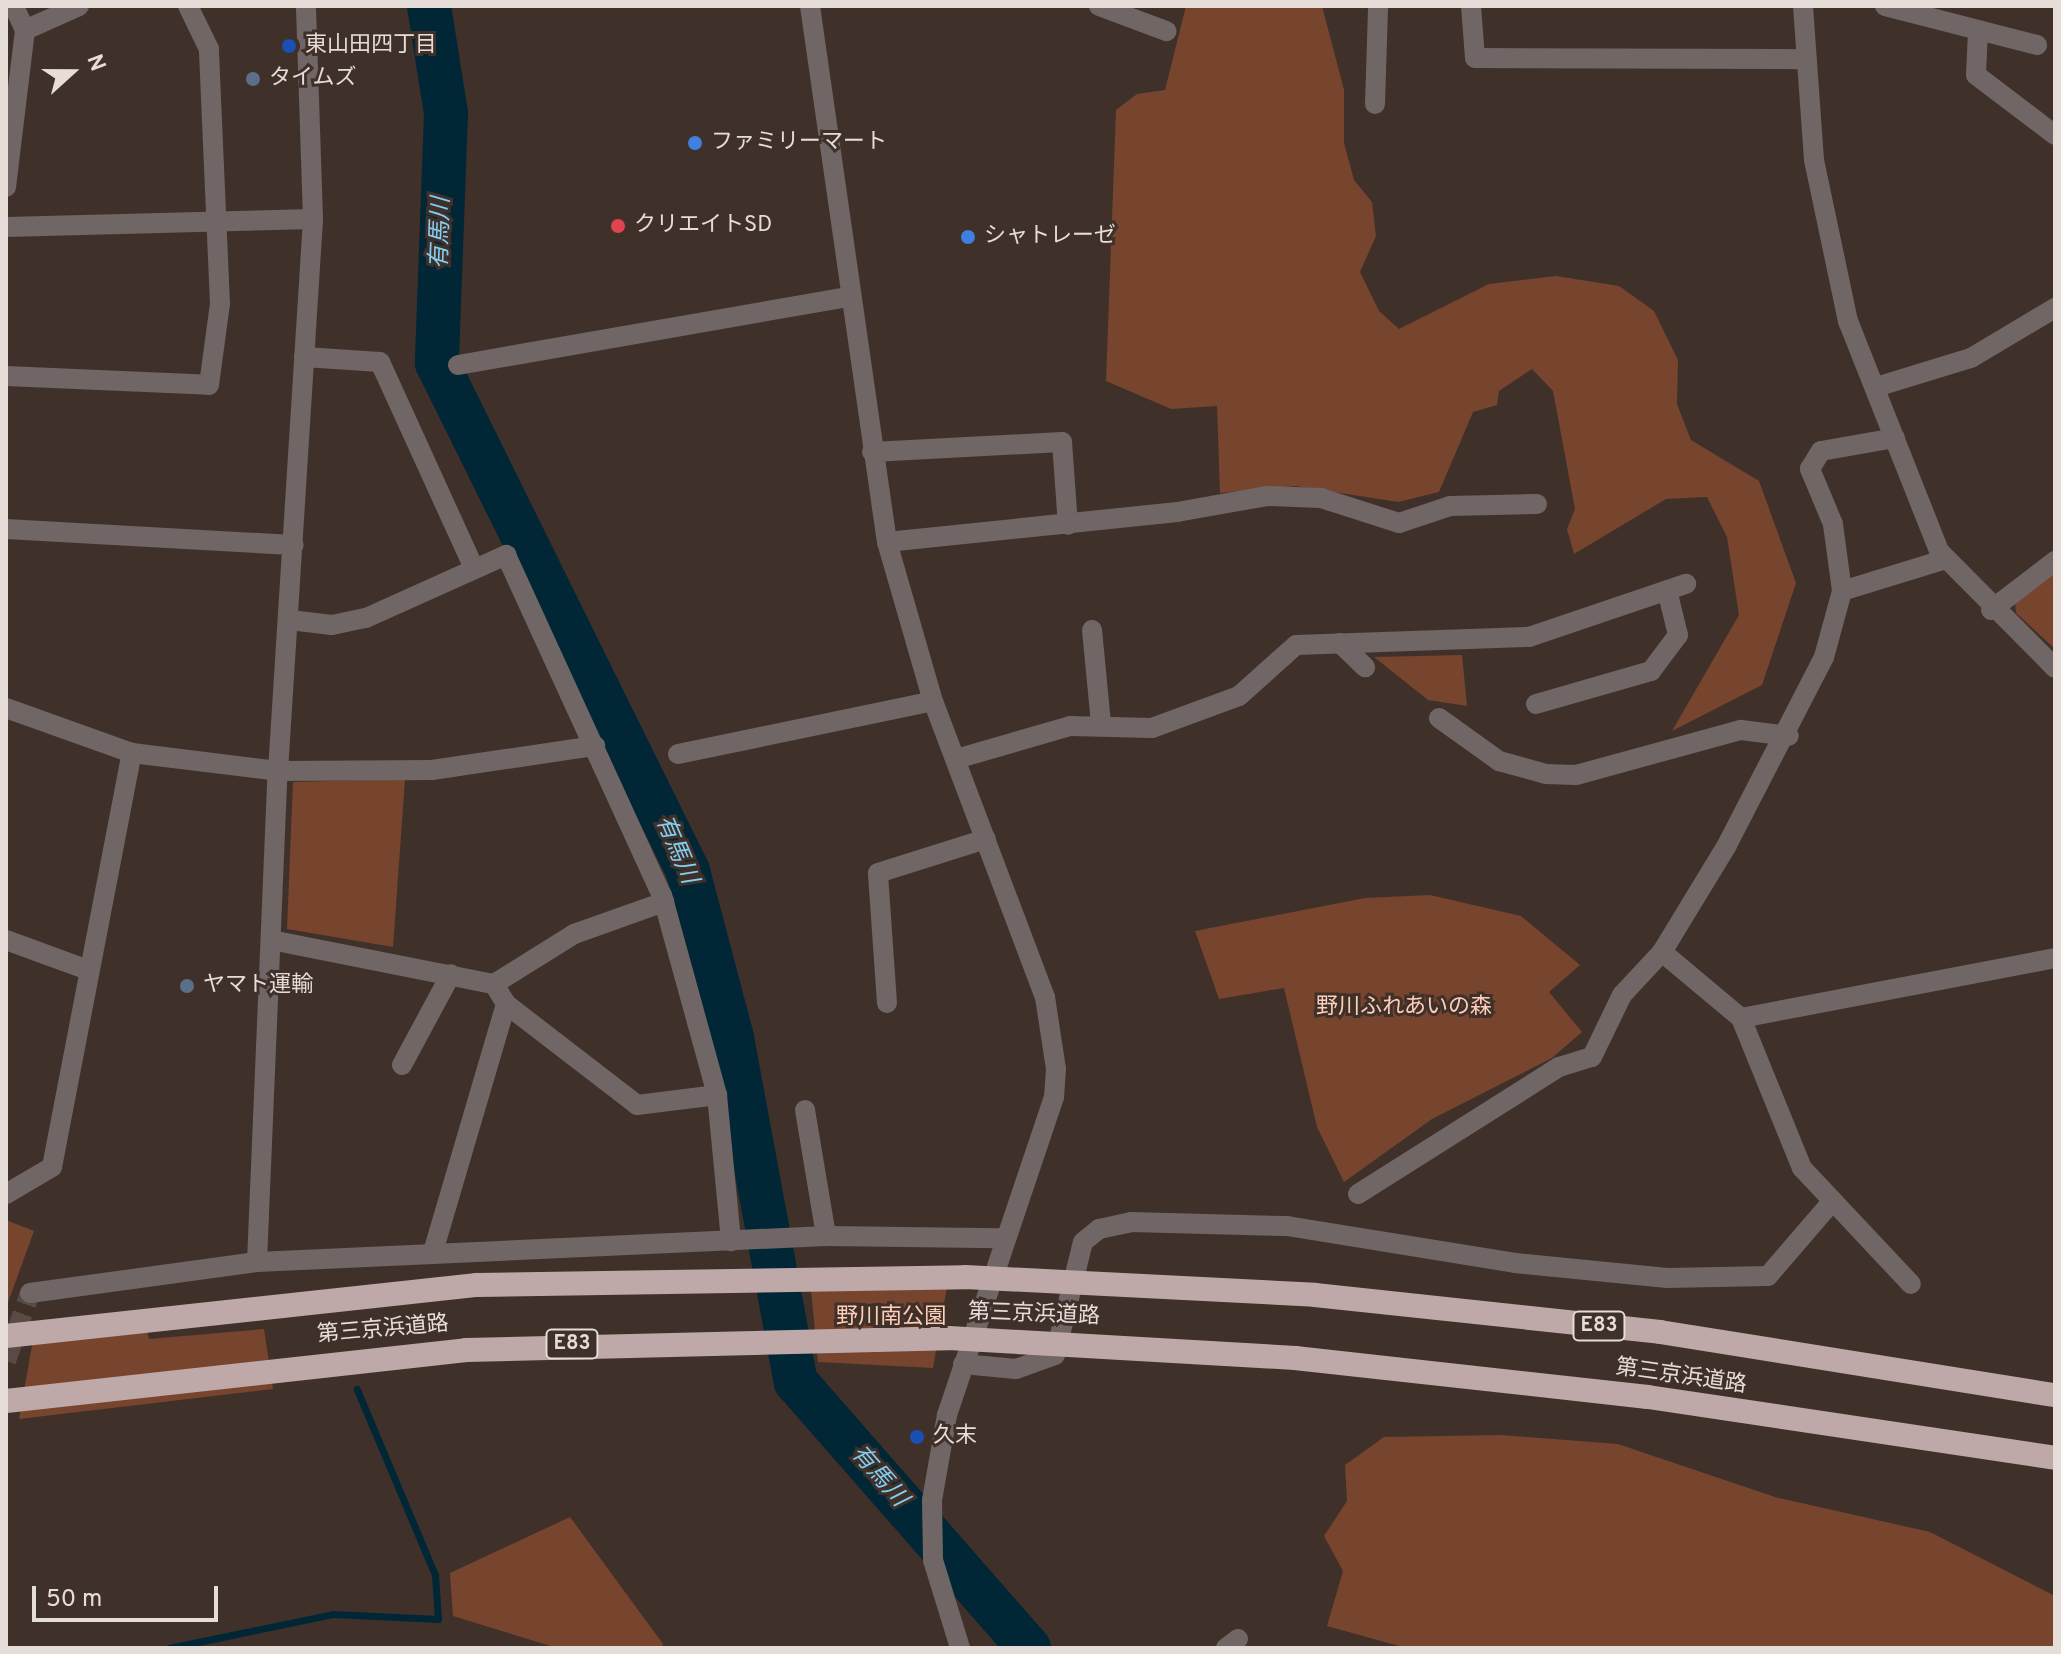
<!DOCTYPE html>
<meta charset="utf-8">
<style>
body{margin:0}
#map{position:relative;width:2061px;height:1654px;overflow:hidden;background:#40302a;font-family:Overpass,"Noto Sans JP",sans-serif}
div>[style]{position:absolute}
.green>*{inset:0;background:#77442e}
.stream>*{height:7px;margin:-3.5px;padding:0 3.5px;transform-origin:3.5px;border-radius:3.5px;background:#012636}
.river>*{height:44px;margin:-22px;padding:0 22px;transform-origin:22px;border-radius:22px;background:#012636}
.minor-tunnel>*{height:20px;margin-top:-10px;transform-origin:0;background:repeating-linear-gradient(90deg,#594a44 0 20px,transparent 0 30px)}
.minor>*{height:20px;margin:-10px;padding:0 10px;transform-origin:10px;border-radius:10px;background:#6f6665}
.highway>*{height:24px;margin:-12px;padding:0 12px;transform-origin:12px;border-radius:12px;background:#bfa9a8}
.dots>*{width:22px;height:22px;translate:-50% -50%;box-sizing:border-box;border:4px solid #40302a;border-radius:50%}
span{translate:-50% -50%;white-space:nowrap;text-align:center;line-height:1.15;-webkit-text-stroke:6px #40302a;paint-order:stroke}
.shield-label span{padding:2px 6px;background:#40302a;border:2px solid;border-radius:6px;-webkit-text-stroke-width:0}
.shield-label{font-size:20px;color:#e6dcd8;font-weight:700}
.poi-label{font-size:22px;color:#e6dcd8}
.left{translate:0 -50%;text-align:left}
.park-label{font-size:22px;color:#feceb9}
.street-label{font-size:22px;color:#e6dcd8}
.water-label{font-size:24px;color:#82cff4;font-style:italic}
.frame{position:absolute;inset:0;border:8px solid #e6dcd8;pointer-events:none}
.north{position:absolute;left:32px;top:32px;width:80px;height:80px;-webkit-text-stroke:6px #40302a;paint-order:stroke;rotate:69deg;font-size:22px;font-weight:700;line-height:32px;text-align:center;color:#e6dcd8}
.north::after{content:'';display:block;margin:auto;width:28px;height:36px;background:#e6dcd8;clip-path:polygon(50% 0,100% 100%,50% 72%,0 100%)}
.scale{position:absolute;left:32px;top:1586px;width:186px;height:36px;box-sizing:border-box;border:4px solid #e6dcd8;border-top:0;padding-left:10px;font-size:24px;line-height:28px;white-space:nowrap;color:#e6dcd8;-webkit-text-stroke:6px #40302a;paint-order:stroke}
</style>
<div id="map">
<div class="green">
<i style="clip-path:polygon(1186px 6px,1322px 6px,1344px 90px,1344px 143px,1354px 180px,1372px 202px,1376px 236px,1360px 272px,1379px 311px,1399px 329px,1489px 284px,1556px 276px,1619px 286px,1654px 311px,1678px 360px,1677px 404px,1691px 440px,1759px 481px,1796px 583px,1762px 685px,1672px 731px,1739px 615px,1727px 537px,1707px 497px,1666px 499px,1574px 554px,1567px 529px,1575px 509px,1553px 391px,1532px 369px,1499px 391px,1497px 405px,1473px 412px,1439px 492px,1398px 502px,1295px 486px,1220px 493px,1217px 406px,1171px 409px,1106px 381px,1116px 110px,1137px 94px,1165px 90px)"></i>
<i style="clip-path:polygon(2055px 571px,2055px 649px,2016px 613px,2015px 602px)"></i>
<i style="clip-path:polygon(1462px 655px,1467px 706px,1428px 700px,1374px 657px)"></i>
<i style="clip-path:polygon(405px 779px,393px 947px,287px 929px,293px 782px)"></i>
<i style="clip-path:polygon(1430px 895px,1521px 916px,1580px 965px,1549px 992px,1582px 1032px,1552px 1058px,1432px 1119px,1344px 1182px,1317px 1127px,1284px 988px,1219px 999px,1195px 931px,1365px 898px)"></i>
<i style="clip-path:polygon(6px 1220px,34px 1231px,6px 1308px)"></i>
<i style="clip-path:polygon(950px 1269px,933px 1368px,818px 1362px,809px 1270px)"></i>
<i style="clip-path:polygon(143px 1313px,149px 1339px,264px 1329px,273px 1389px,19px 1419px,36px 1323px)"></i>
<i style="clip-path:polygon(1501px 1435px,1618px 1444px,1775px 1497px,1930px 1532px,2055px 1596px,2055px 1648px,1406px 1648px,1327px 1626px,1343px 1571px,1324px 1536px,1347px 1501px,1345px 1465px,1384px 1437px)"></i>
<i style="clip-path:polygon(570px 1517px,663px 1644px,662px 1648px,557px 1648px,453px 1616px,450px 1573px)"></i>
</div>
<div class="stream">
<i style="left:169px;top:1648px;width:167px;rotate:-11.7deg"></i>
<i style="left:333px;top:1614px;width:105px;rotate:2.7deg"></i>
<i style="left:438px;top:1619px;width:44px;rotate:-93.9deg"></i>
<i style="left:435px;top:1575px;width:202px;rotate:-112.8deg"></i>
</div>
<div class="river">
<i style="left:429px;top:6px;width:108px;rotate:81deg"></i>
<i style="left:446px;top:113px;width:250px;rotate:92.1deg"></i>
<i style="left:437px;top:363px;width:567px;rotate:63.71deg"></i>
<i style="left:688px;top:871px;width:173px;rotate:75.2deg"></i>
<i style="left:732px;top:1038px;width:350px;rotate:79.5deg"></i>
<i style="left:796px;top:1382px;width:354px;rotate:48.8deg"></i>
</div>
<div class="minor-tunnel">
<i style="left:6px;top:1361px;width:72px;rotate:-70.6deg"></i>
</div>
<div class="minor">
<i style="left:810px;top:6px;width:542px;rotate:81.83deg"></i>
<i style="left:887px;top:542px;width:166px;rotate:73.9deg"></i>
<i style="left:933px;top:701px;width:316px;rotate:69.3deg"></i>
<i style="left:1045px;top:997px;width:73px;rotate:81.3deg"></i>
<i style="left:1056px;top:1069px;width:28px;rotate:94deg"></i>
<i style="left:1054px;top:1097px;width:336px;rotate:108.6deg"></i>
<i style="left:947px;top:1415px;width:86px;rotate:100deg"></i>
<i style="left:932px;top:1500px;width:60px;rotate:89deg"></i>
<i style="left:933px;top:1560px;width:92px;rotate:72.9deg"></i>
<i style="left:1099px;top:6px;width:72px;rotate:20.5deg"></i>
<i style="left:1471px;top:6px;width:52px;rotate:85.6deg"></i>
<i style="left:1475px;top:58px;width:329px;rotate:0.2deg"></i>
<i style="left:1803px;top:6px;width:154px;rotate:85.9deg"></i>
<i style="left:1814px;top:160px;width:165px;rotate:78.1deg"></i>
<i style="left:1848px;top:321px;width:247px;rotate:68.4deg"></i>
<i style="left:1939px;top:551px;width:165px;rotate:45.2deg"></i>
<i style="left:1885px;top:6px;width:157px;rotate:14.4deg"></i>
<i style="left:25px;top:30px;width:59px;rotate:-24deg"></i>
<i style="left:1978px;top:31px;width:44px;rotate:92.6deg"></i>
<i style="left:1976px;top:75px;width:99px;rotate:37.2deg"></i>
<i style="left:1375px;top:104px;width:98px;rotate:-88.2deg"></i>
<i style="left:6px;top:187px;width:158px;rotate:-83.1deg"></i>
<i style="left:25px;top:30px;width:26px;rotate:-115deg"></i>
<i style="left:6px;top:227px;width:307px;rotate:-1.5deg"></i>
<i style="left:304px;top:357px;width:76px;rotate:3.8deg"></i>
<i style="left:380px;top:362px;width:226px;rotate:65.5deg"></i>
<i style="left:458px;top:365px;width:395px;rotate:-9.9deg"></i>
<i style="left:6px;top:376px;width:203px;rotate:2.5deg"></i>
<i style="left:209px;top:385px;width:82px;rotate:-82.3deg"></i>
<i style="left:220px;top:304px;width:255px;rotate:-92.5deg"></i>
<i style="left:209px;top:49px;width:48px;rotate:-116deg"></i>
<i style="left:1876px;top:387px;width:99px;rotate:-17deg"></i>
<i style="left:1971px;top:358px;width:98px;rotate:-30.8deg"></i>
<i style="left:872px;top:452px;width:190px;rotate:-3deg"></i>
<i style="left:1062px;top:442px;width:83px;rotate:85.9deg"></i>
<i style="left:6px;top:529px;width:288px;rotate:3.2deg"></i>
<i style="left:887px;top:542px;width:292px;rotate:-5.9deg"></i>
<i style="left:1177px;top:512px;width:91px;rotate:-10.1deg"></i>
<i style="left:1267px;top:496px;width:54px;rotate:2.1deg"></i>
<i style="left:1321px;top:498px;width:82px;rotate:17.8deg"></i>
<i style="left:1399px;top:523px;width:54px;rotate:-18.4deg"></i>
<i style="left:1450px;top:506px;width:87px;rotate:-1.3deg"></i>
<i style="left:1842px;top:591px;width:109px;rotate:-17.1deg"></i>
<i style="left:1991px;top:610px;width:81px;rotate:-37.4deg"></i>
<i style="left:290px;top:620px;width:42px;rotate:6.8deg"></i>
<i style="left:332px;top:625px;width:35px;rotate:-12deg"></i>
<i style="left:366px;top:618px;width:154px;rotate:-24.2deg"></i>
<i style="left:506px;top:555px;width:374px;rotate:65.4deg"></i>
<i style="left:662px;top:895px;width:207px;rotate:74.6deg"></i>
<i style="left:717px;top:1095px;width:147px;rotate:84.5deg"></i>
<i style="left:1092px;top:630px;width:94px;rotate:84.5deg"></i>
<i style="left:1340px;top:643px;width:35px;rotate:44deg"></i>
<i style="left:1536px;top:704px;width:120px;rotate:-16deg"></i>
<i style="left:1651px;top:671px;width:45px;rotate:-53.1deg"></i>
<i style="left:1678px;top:635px;width:46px;rotate:-103.7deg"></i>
<i style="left:6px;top:708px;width:134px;rotate:19.7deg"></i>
<i style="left:132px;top:753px;width:147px;rotate:7deg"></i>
<i style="left:278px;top:771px;width:553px;rotate:-86.37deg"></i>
<i style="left:313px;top:219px;width:213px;rotate:-91.9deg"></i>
<i style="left:1439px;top:718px;width:74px;rotate:35.6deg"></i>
<i style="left:1499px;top:761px;width:49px;rotate:15.5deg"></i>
<i style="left:1546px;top:774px;width:30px;rotate:2deg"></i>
<i style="left:1576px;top:775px;width:171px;rotate:-15.3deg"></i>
<i style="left:1741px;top:730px;width:48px;rotate:7.1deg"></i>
<i style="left:678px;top:754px;width:260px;rotate:-11.7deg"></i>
<i style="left:956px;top:759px;width:119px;rotate:-16.1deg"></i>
<i style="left:1070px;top:726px;width:82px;rotate:1.4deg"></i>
<i style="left:1152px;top:728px;width:93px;rotate:-20.2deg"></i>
<i style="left:1239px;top:696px;width:76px;rotate:-41.8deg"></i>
<i style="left:1296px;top:645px;width:233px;rotate:-2deg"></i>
<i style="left:1529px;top:637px;width:166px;rotate:-18.7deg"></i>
<i style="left:6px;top:940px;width:87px;rotate:20.1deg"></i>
<i style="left:276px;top:941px;width:222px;rotate:11.2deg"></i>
<i style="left:494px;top:984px;width:23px;rotate:59deg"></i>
<i style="left:506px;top:1004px;width:165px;rotate:37.6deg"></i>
<i style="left:637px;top:1105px;width:81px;rotate:-7.1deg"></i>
<i style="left:1662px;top:952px;width:103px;rotate:39.9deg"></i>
<i style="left:1741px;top:1018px;width:162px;rotate:67.9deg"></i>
<i style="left:1802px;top:1168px;width:159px;rotate:46.8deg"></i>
<i style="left:494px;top:984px;width:94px;rotate:-32deg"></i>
<i style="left:574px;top:934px;width:96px;rotate:-19.6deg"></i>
<i style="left:887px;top:1003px;width:130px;rotate:-94deg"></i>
<i style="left:878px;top:873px;width:113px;rotate:-17.5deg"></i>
<i style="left:1741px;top:1018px;width:320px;rotate:-10.8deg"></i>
<i style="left:402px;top:1065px;width:103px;rotate:-61.7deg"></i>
<i style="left:805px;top:1110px;width:128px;rotate:80.5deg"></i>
<i style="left:6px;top:1194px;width:53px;rotate:-30.4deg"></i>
<i style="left:52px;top:1167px;width:422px;rotate:-79.1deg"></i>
<i style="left:1358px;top:1194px;width:238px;rotate:-32.3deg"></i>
<i style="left:1559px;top:1067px;width:34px;rotate:-17deg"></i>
<i style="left:1592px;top:1057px;width:69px;rotate:-64.2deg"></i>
<i style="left:1622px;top:995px;width:59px;rotate:-47.1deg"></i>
<i style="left:1662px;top:952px;width:125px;rotate:-58.7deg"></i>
<i style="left:1727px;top:845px;width:212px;rotate:-62.7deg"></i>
<i style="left:1824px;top:657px;width:68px;rotate:-74.7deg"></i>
<i style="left:1842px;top:591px;width:68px;rotate:-97.7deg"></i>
<i style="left:1833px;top:524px;width:60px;rotate:-112.7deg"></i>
<i style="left:1810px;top:469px;width:21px;rotate:-59deg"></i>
<i style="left:1821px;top:451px;width:75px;rotate:-10deg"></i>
<i style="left:433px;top:1252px;width:259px;rotate:-73.6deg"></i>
<i style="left:257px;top:1262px;width:491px;rotate:-87.6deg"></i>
<i style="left:278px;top:771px;width:154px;rotate:-0.4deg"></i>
<i style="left:432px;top:770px;width:165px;rotate:-8.4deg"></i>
<i style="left:30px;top:1293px;width:229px;rotate:-7.8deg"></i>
<i style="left:257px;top:1262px;width:570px;rotate:-2.62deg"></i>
<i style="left:826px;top:1236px;width:175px;rotate:0.7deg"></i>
<i style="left:963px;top:1364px;width:53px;rotate:5.4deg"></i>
<i style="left:1016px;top:1369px;width:41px;rotate:-19.7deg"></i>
<i style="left:1055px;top:1355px;width:116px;rotate:-76.1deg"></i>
<i style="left:1083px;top:1242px;width:21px;rotate:-39deg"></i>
<i style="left:1099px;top:1229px;width:33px;rotate:-12deg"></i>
<i style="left:1131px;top:1222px;width:156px;rotate:1.5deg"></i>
<i style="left:1287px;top:1226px;width:231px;rotate:9.2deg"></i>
<i style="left:1515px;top:1263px;width:153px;rotate:5.6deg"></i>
<i style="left:1667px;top:1278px;width:101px;rotate:-1.1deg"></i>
<i style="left:1768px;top:1276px;width:95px;rotate:-49.3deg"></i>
<i style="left:1226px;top:1648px;width:15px;rotate:-37deg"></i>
</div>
<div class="highway">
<i style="left:6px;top:1336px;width:474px;rotate:-6.2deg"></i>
<i style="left:477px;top:1285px;width:488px;rotate:-0.9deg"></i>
<i style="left:965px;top:1277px;width:350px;rotate:2.9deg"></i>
<i style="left:1315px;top:1295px;width:347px;rotate:6.1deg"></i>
<i style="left:1660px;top:1332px;width:400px;rotate:9.1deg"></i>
<i style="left:6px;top:1401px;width:463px;rotate:-6.3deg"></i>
<i style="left:466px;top:1350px;width:483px;rotate:-1.4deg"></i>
<i style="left:949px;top:1338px;width:347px;rotate:3.3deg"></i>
<i style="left:1295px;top:1358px;width:355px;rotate:6.3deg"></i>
<i style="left:1648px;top:1397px;width:412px;rotate:8.5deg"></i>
</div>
<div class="dots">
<i style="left:289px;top:46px;background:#1a4fb4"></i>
<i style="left:253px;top:79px;background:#5c6f8a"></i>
<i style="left:695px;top:143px;background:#3f7fe0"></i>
<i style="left:618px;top:226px;background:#e0444e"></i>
<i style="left:968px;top:237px;background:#3f7fe0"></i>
<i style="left:187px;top:986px;background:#5c6f8a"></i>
<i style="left:917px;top:1437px;background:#1a4fb4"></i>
</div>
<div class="shield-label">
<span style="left:1599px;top:1326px">E83</span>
<span style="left:572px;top:1344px">E83</span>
</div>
<div class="poi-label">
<span class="left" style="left:305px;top:46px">東山田四丁目</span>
<span class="left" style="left:269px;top:79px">タイムズ</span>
<span class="left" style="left:711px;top:143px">ファミリーマート</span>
<span class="left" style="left:634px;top:226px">クリエイトSD</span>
<span class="left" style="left:984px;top:237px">シャトレーゼ</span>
<span class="left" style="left:203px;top:986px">ヤマト運輸</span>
<span class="left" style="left:933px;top:1437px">久末</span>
</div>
<div class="park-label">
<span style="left:1404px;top:1008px">野川ふれあいの森</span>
<span style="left:891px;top:1318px">野川南公園</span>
</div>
<div class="street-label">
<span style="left:1034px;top:1315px;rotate:2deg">第三京浜道路</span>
<span style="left:383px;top:1330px;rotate:-5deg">第三京浜道路</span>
<span style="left:1681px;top:1377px;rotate:8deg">第三京浜道路</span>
</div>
<div class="water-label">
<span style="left:442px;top:233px;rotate:-88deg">有馬川</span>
<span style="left:675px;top:850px;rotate:67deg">有馬川</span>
<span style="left:878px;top:1477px;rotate:49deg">有馬川</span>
</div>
<div class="frame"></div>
<div class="north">N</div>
<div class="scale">50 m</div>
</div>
